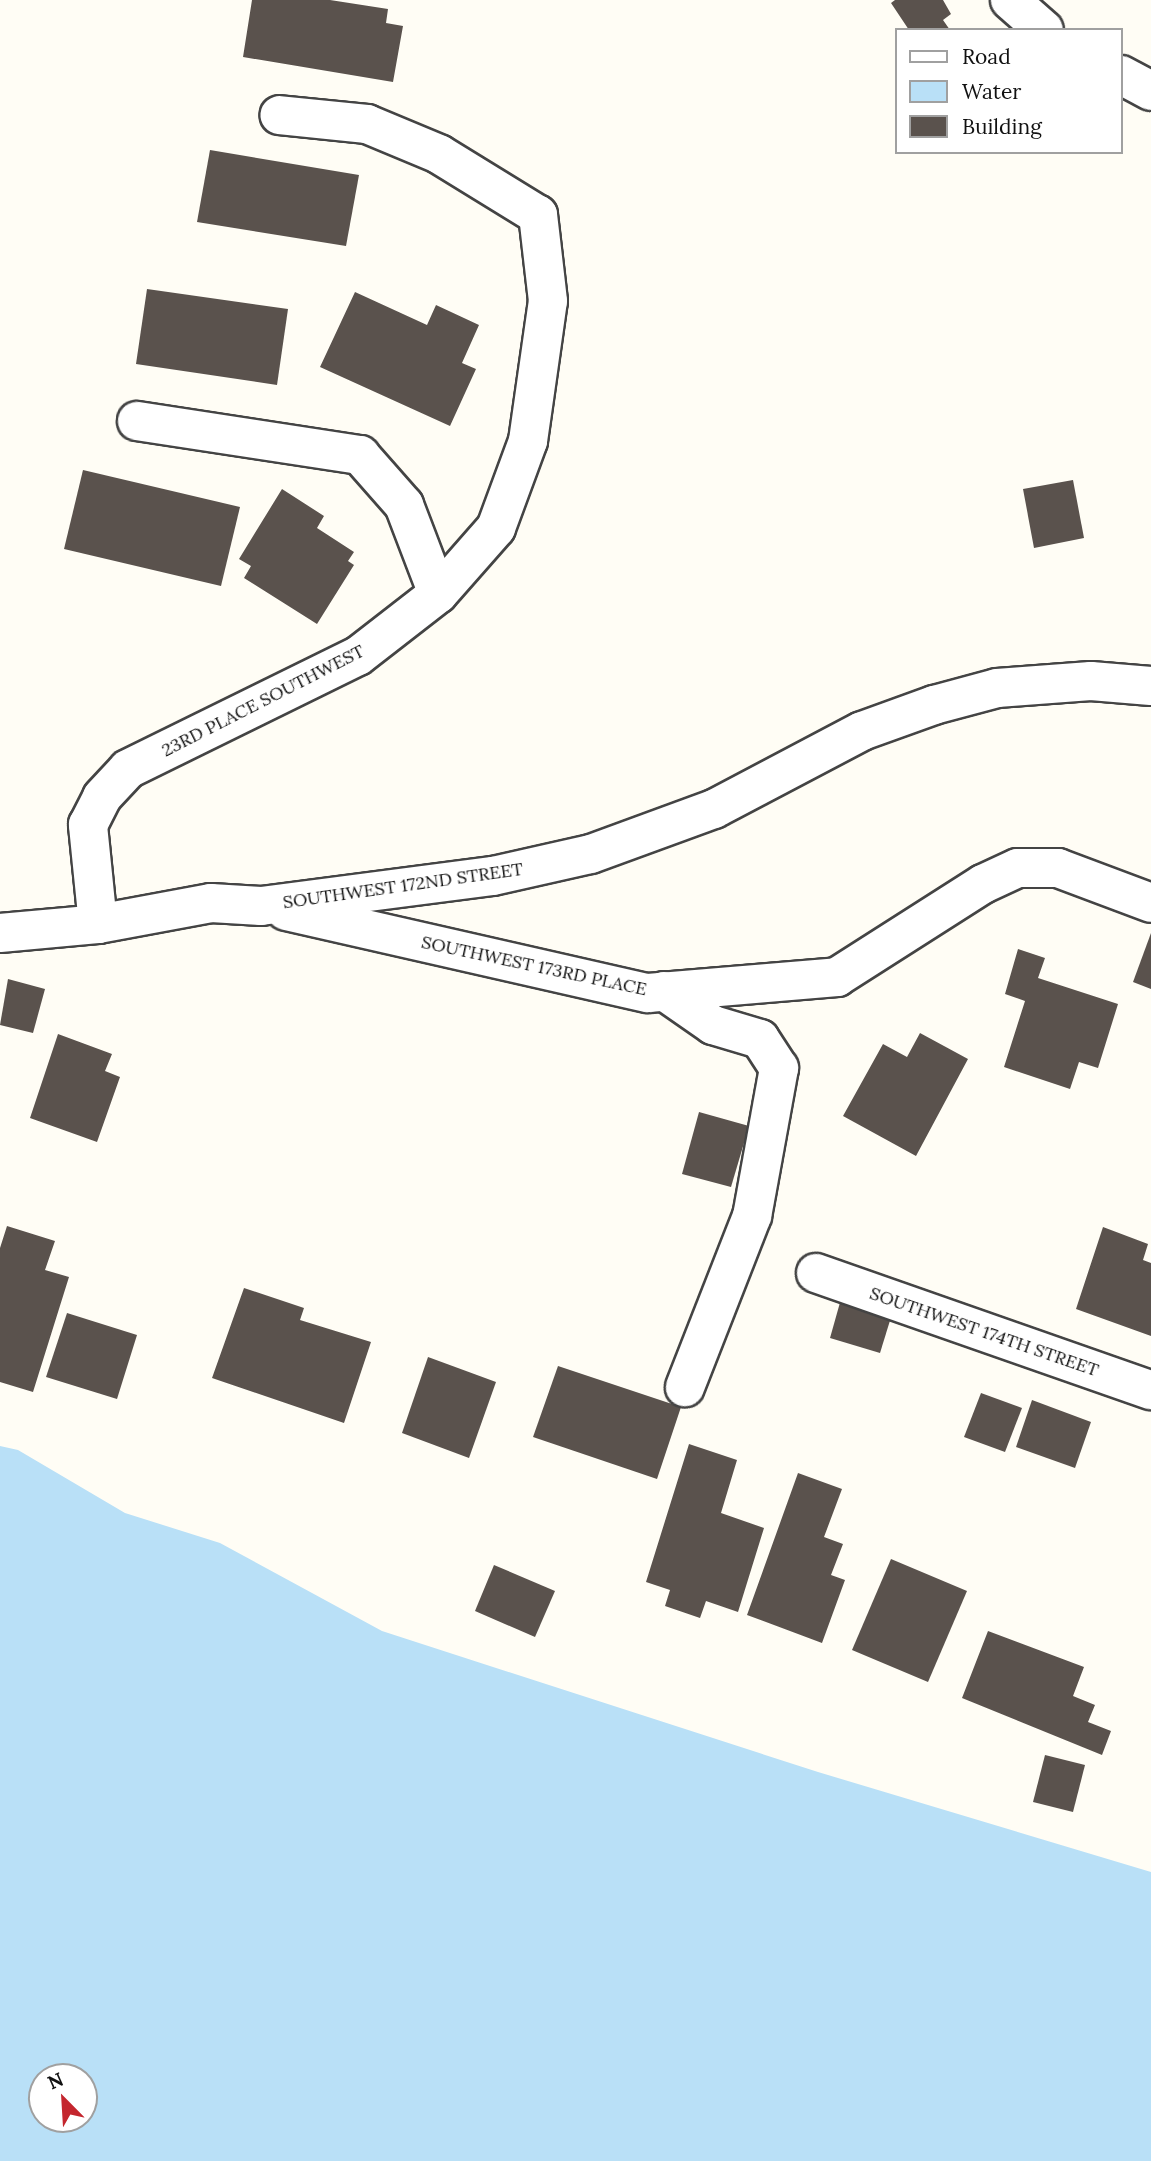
<!DOCTYPE html>
<style>
body{margin:0}
#map{position:relative;width:1151px;height:2161px;overflow:hidden;background:#fffdf5;font-family:Lora,serif}
div>[style]{position:absolute}
.water>*{inset:0;background:#b9e0f7}
.building>*{inset:0;background:#5a524d}
.roads{filter:drop-shadow(2px 0 #444) drop-shadow(-2px 0 #444) drop-shadow(0 2px #444) drop-shadow(0 -2px #444)}
.minor>*{height:38px;margin:-19px;padding:0 19px;transform-origin:19px;border-radius:19px;background:#fff}
span{translate:-50% -50%;white-space:nowrap;text-align:center;line-height:1.15;-webkit-text-stroke:7px #fff;paint-order:stroke}
.street-label{font-size:18px;color:#111}
.legend{position:absolute;left:895px;top:28px;width:228px;height:126px;box-sizing:border-box;background:#fff;border:2px solid #a0a0a0;margin:0;padding:9px 12px;list-style:none;font-size:21px;color:#111}
.legend li{display:flex;align-items:center;gap:14px;height:35px}
.legend b{width:35px;border:2px solid #a0a0a0}
.north{position:absolute;left:28px;top:2063px;width:70px;height:70px;box-sizing:border-box;background:#fff;border:2px solid #a0a0a0;border-radius:50%;rotate:336deg;font-size:19px;font-weight:700;line-height:28px;text-align:center;color:#111}
.north::after{content:'';display:block;margin:auto;width:24px;height:32px;background:#c4262e;clip-path:polygon(50% 0,100% 100%,50% 72%,0 100%)}
</style>
<div id="map">
<div class="water">
<i style="clip-path:polygon(evenodd,0 1446px,18px 1450px,125px 1513px,220px 1543px,382px 1631px,818px 1772px,1151px 1872px,1151px 2161px,0 2161px,0 1446px,42px 2077px,84px 2077px,84px 2119px,42px 2119px,42px 2077px)"></i>
</div>
<div class="building">
<i style="clip-path:polygon(252px 0,330px 0,388px 9px,386px 23px,403px 26px,393px 82px,243px 57px)"></i>
<i style="clip-path:polygon(895px 0,943px 0,951px 14px,943px 20px,950px 30px,909px 30px,891px 3px)"></i>
<i style="clip-path:polygon(210px 150px,359px 175px,346px 246px,197px 222px)"></i>
<i style="clip-path:polygon(147px 289px,288px 309px,277px 385px,136px 364px)"></i>
<i style="clip-path:polygon(355px 292px,427px 325px,436px 305px,479px 325px,462px 363px,476px 369px,450px 426px,320px 367px)"></i>
<i style="clip-path:polygon(83px 470px,240px 507px,221px 586px,64px 549px)"></i>
<i style="clip-path:polygon(1073px 480px,1084px 538px,1034px 548px,1023px 489px)"></i>
<i style="clip-path:polygon(282px 489px,324px 516px,317px 528px,354px 552px,348px 561px,354px 565px,317px 624px,244px 578px,251px 566px,239px 559px)"></i>
<i style="clip-path:polygon(1151px 933px,1151px 989px,1133px 982px)"></i>
<i style="clip-path:polygon(1018px 949px,1045px 958px,1038px 978px,1118px 1004px,1098px 1068px,1079px 1062px,1070px 1089px,1004px 1067px,1025px 1001px,1005px 994px)"></i>
<i style="clip-path:polygon(8px 979px,45px 989px,33px 1033px,0 1025px)"></i>
<i style="clip-path:polygon(920px 1033px,968px 1059px,916px 1156px,843px 1116px,883px 1044px,907px 1057px)"></i>
<i style="clip-path:polygon(58px 1034px,112px 1054px,105px 1071px,120px 1077px,97px 1142px,30px 1118px)"></i>
<i style="clip-path:polygon(699px 1112px,749px 1126px,731px 1187px,682px 1174px)"></i>
<i style="clip-path:polygon(7px 1226px,55px 1241px,45px 1270px,69px 1277px,33px 1392px,0 1382px,0 1248px)"></i>
<i style="clip-path:polygon(1103px 1227px,1148px 1244px,1143px 1260px,1151px 1263px,1151px 1336px,1076px 1309px)"></i>
<i style="clip-path:polygon(244px 1288px,304px 1308px,300px 1320px,371px 1342px,344px 1423px,212px 1378px)"></i>
<i style="clip-path:polygon(841px 1299px,892px 1314px,880px 1353px,830px 1338px)"></i>
<i style="clip-path:polygon(67px 1313px,137px 1335px,117px 1399px,46px 1377px)"></i>
<i style="clip-path:polygon(428px 1357px,496px 1382px,469px 1458px,402px 1433px)"></i>
<i style="clip-path:polygon(558px 1366px,681px 1407px,657px 1479px,533px 1437px)"></i>
<i style="clip-path:polygon(981px 1393px,1022px 1408px,1005px 1452px,964px 1437px)"></i>
<i style="clip-path:polygon(1032px 1400px,1091px 1422px,1075px 1468px,1016px 1447px)"></i>
<i style="clip-path:polygon(689px 1444px,737px 1460px,721px 1513px,764px 1528px,738px 1612px,706px 1601px,700px 1618px,665px 1606px,670px 1590px,646px 1582px)"></i>
<i style="clip-path:polygon(798px 1473px,842px 1489px,824px 1537px,843px 1544px,831px 1575px,845px 1580px,822px 1643px,747px 1615px)"></i>
<i style="clip-path:polygon(891px 1559px,967px 1591px,928px 1682px,852px 1650px)"></i>
<i style="clip-path:polygon(494px 1565px,555px 1591px,535px 1637px,475px 1611px)"></i>
<i style="clip-path:polygon(988px 1631px,1084px 1667px,1073px 1696px,1095px 1705px,1088px 1722px,1111px 1731px,1102px 1755px,962px 1698px)"></i>
<i style="clip-path:polygon(1045px 1755px,1085px 1765px,1073px 1812px,1033px 1802px)"></i>
</div>
<div class="roads">
<div class="minor">
<i style="left:1010px;top:0;width:45px;rotate:41.4deg"></i>
<i style="left:1121px;top:75px;width:34px;rotate:28deg"></i>
<i style="left:137px;top:421px;width:226px;rotate:8.7deg"></i>
<i style="left:360px;top:455px;width:67px;rotate:48.7deg"></i>
<i style="left:404px;top:505px;width:95px;rotate:69.1deg"></i>
<i style="left:286px;top:911px;width:371px;rotate:12.8deg"></i>
<i style="left:648px;top:993px;width:190px;rotate:-4.8deg"></i>
<i style="left:837px;top:977px;width:173px;rotate:-32.5deg"></i>
<i style="left:983px;top:884px;width:38px;rotate:-25deg"></i>
<i style="left:1018px;top:868px;width:40px"></i>
<i style="left:1058px;top:868px;width:99px;rotate:20.6deg"></i>
<i style="left:98px;top:924px;width:100px;rotate:-95.8deg"></i>
<i style="left:88px;top:825px;width:31px;rotate:-63deg"></i>
<i style="left:102px;top:797px;width:38px;rotate:-47deg"></i>
<i style="left:128px;top:769px;width:256px;rotate:-26.2deg"></i>
<i style="left:358px;top:656px;width:101px;rotate:-37.8deg"></i>
<i style="left:438px;top:594px;width:88px;rotate:-48.7deg"></i>
<i style="left:496px;top:528px;width:93px;rotate:-69.8deg"></i>
<i style="left:528px;top:441px;width:141px;rotate:-81.9deg"></i>
<i style="left:548px;top:301px;width:87px;rotate:-96.6deg"></i>
<i style="left:538px;top:215px;width:116px;rotate:-148.4deg"></i>
<i style="left:439px;top:154px;width:78px;rotate:-157.4deg"></i>
<i style="left:367px;top:124px;width:88px;rotate:-174.2deg"></i>
<i style="left:0;top:933px;width:98px;rotate:-5.2deg"></i>
<i style="left:98px;top:924px;width:115px;rotate:-10.5deg"></i>
<i style="left:211px;top:903px;width:50px;rotate:3.4deg"></i>
<i style="left:261px;top:906px;width:234px;rotate:-7.4deg"></i>
<i style="left:493px;top:876px;width:100px;rotate:-12.7deg"></i>
<i style="left:591px;top:854px;width:131px;rotate:-20.1deg"></i>
<i style="left:714px;top:809px;width:167px;rotate:-27.8deg"></i>
<i style="left:862px;top:731px;width:77px;rotate:-19.9deg"></i>
<i style="left:934px;top:705px;width:65px;rotate:-15.1deg"></i>
<i style="left:997px;top:688px;width:94px;rotate:-4.3deg"></i>
<i style="left:1091px;top:681px;width:60px;rotate:4.8deg"></i>
<i style="left:664px;top:991px;width:60px;rotate:34.8deg"></i>
<i style="left:713px;top:1025px;width:49px;rotate:16.6deg"></i>
<i style="left:760px;top:1039px;width:35px;rotate:57deg"></i>
<i style="left:779px;top:1068px;width:150px;rotate:100.3deg"></i>
<i style="left:752px;top:1216px;width:184px;rotate:111.4deg"></i>
<i style="left:816px;top:1273px;width:355px;rotate:19.3deg"></i>
</div>
</div>
<div class="street-label">
<span style="left:263px;top:701px;rotate:-27deg">23RD PLACE SOUTHWEST</span>
<span style="left:403px;top:886px;rotate:-8deg">SOUTHWEST 172ND STREET</span>
<span style="left:534px;top:966px;rotate:12deg">SOUTHWEST 173RD PLACE</span>
<span style="left:984px;top:1332px;rotate:19deg">SOUTHWEST 174TH STREET</span>
</div>
<ul class="legend">
<li><b style="height:9px;background:#fff"></b>Road</li>
<li><b style="height:19px;background:#b9e0f7"></b>Water</li>
<li><b style="height:19px;background:#5a524d"></b>Building</li>
</ul>
<div class="north">N</div>
</div>
